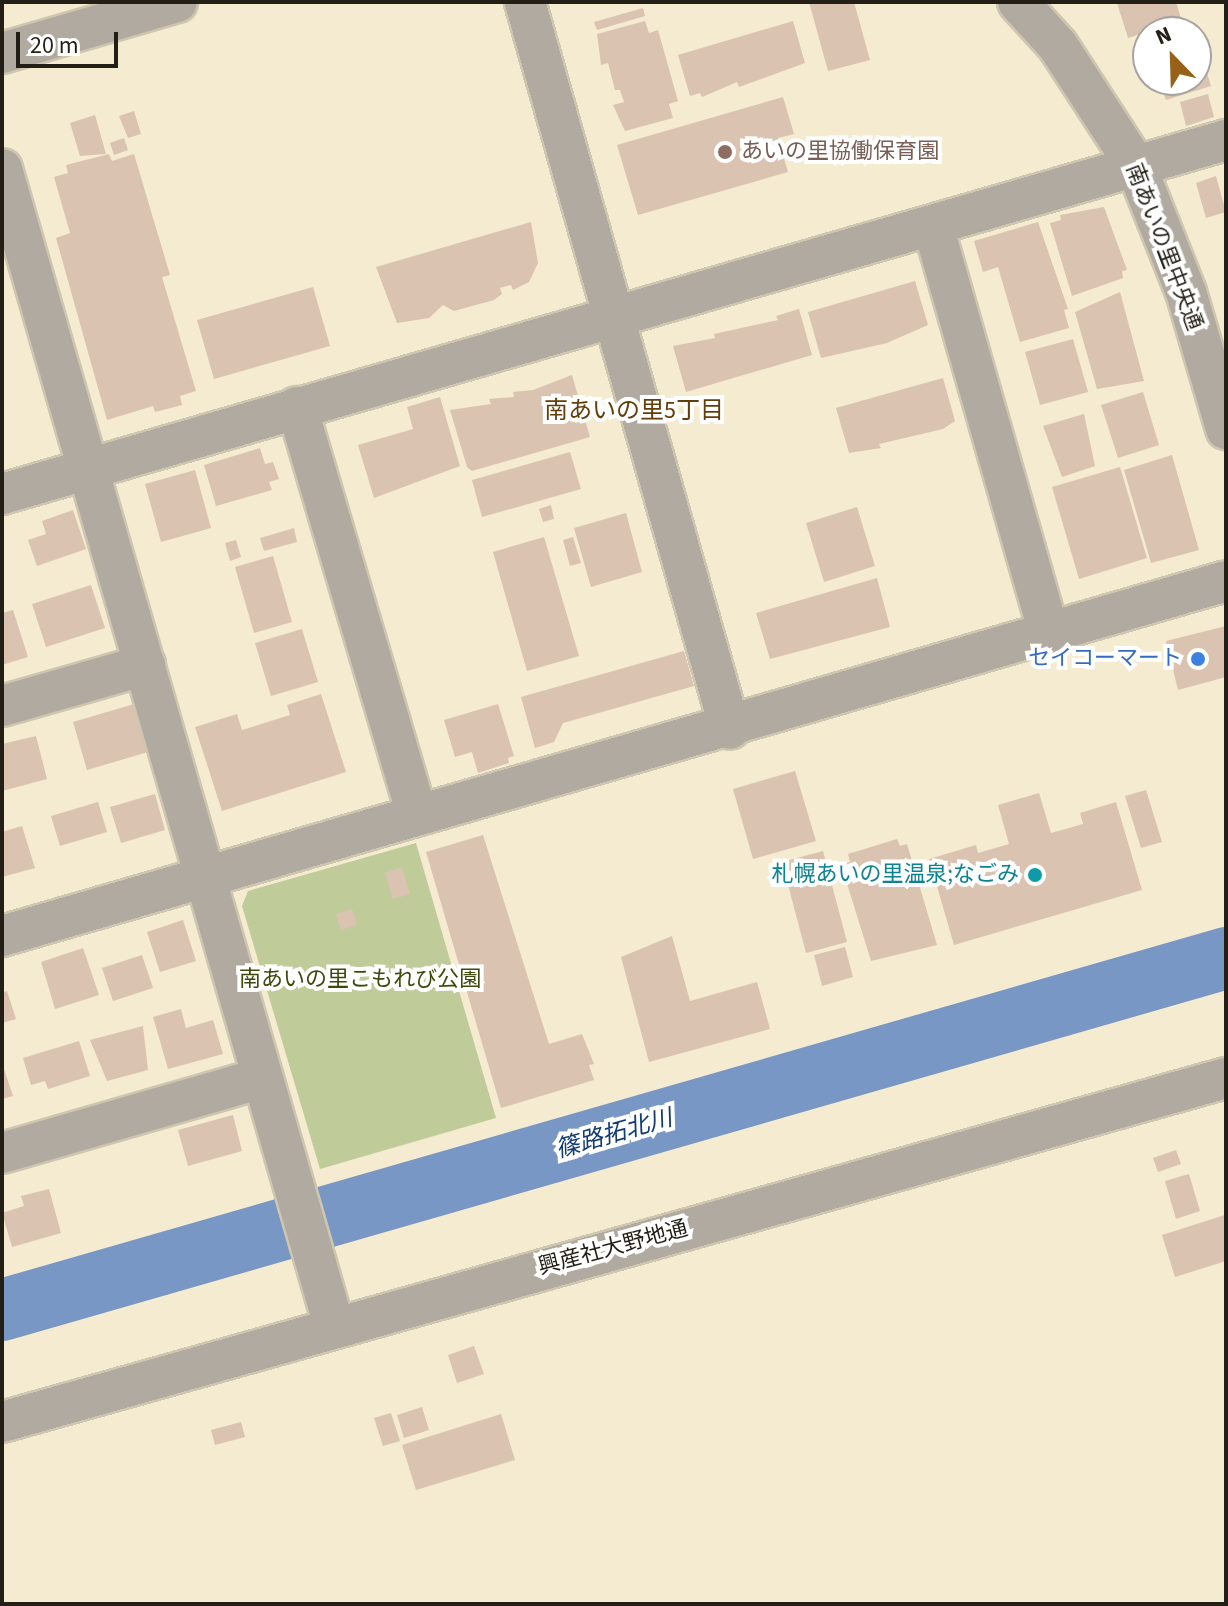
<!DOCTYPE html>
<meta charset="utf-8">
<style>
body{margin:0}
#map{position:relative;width:1228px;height:1606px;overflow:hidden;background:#f5ebd0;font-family:"Source Sans 3","Noto Sans JP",sans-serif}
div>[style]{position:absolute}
.green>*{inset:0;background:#bfcc99}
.river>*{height:62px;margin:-31px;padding:0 31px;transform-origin:31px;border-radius:31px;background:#7897c4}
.building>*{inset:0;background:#dac3b1}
.roads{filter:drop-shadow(2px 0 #cfc6af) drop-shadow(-2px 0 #cfc6af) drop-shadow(0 2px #cfc6af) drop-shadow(0 -2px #cfc6af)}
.minor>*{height:40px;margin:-20px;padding:0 20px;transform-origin:20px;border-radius:20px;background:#b1aaa0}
.dots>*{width:22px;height:22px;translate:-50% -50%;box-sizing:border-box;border:4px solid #fff;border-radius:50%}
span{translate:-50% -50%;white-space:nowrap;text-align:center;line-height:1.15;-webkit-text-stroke:8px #fff;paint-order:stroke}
.education-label{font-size:22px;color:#785e54}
.left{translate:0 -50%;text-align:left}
.street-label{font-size:22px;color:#231f16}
.shop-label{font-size:22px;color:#366cbe}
.right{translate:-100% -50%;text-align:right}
.culture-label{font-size:22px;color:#0d838f}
.park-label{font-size:22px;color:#3e490b}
.neighbourhood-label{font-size:24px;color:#623e0b}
.water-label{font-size:24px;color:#123b72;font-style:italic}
.frame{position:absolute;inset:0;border:4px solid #231f16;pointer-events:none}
.north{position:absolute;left:1132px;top:16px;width:80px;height:80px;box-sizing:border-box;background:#fff;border:2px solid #a7a5a2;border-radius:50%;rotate:337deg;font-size:22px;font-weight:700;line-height:32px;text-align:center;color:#231f16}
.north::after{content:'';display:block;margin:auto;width:28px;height:36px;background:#976218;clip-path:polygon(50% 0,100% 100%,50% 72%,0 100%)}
.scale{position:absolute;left:16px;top:32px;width:102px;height:36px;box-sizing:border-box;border:4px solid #231f16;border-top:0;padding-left:10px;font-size:24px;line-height:28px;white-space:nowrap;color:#231f16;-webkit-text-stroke:6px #fff;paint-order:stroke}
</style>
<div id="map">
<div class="green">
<i style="clip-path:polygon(416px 843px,496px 1118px,320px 1169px,242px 906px,248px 891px)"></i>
</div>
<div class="river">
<i style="left:2px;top:1310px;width:1274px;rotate:-16.04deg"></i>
</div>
<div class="building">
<i style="clip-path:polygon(809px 2px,854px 2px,870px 60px,828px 71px)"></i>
<i style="clip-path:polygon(1176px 2px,1182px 22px,1128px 38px,1117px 3px)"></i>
<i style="clip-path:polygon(643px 8px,645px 16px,597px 30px,594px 22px)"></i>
<i style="clip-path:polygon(645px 21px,649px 33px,658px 30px,678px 101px,669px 104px,673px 118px,625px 131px,613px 105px,624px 102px,620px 90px,615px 90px,608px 63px,601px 65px,597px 34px)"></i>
<i style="clip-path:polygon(793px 21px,805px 63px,739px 87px,737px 82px,702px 97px,700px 93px,690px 96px,678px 55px)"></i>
<i style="clip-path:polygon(1199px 47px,1211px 86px,1166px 100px,1159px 80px,1196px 80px)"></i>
<i style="clip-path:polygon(1208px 94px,1214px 117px,1186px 126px,1180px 102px)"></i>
<i style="clip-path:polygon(783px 97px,794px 134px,778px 138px,788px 172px,638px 215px,617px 145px)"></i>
<i style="clip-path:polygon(134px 111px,141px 134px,128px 138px,119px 116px)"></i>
<i style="clip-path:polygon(95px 115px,106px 154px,80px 156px,70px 123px)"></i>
<i style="clip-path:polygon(124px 138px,128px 150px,114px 155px,110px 143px)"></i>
<i style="clip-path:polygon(109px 154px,112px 161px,134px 154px,170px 275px,162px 277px,196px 391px,180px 396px,182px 405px,155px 412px,153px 406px,107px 420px,56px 238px,70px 233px,54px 177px,68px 173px,66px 165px)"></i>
<i style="clip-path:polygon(1216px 176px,1226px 212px,1206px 218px,1196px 183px)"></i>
<i style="clip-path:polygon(1104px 207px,1127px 270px,1122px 271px,1123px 278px,1072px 296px,1050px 223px,1061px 220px,1060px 215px)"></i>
<i style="clip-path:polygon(531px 222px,538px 263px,529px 282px,513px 290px,511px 285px,500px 288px,502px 294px,494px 300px,454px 311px,443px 305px,429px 318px,397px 323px,376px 267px)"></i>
<i style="clip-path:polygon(1038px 222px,1068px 309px,1064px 310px,1069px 328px,1020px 342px,998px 267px,983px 272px,974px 241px)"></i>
<i style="clip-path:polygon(915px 281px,928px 325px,887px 343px,821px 358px,808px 312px)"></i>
<i style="clip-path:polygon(313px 287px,330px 346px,214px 379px,197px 320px)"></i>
<i style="clip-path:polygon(1120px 292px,1144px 381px,1097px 389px,1075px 312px)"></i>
<i style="clip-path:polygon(799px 309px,812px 355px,686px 392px,673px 346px,715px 338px,714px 334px,778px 320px,776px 316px)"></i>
<i style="clip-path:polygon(1073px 339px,1088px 392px,1040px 405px,1025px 352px)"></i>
<i style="clip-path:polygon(572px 375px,590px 437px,472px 471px,467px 467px,450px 410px,491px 404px,489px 399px,514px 397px,513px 392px,533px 390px)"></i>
<i style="clip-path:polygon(943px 378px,955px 421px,943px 429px,879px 444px,881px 448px,849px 453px,836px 408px)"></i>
<i style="clip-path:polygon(1143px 392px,1159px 445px,1118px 458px,1101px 405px)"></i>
<i style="clip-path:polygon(440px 397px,460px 466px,374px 498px,358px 445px,413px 429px,407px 407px)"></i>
<i style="clip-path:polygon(1084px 414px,1095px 466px,1062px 477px,1043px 426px)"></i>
<i style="clip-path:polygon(260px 448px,265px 464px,273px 462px,279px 479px,269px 482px,272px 490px,216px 506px,204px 465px)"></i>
<i style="clip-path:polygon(570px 452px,581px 489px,482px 517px,472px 480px)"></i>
<i style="clip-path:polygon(1172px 455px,1199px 550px,1151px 563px,1124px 470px)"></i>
<i style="clip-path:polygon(1120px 467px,1147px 558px,1079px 579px,1052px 487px)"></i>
<i style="clip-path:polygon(195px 470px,211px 528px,161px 542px,145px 484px)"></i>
<i style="clip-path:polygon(551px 505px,554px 519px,543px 522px,539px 509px)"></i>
<i style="clip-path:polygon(857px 507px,875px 566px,824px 582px,806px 523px)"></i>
<i style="clip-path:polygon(73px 510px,86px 549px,37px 566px,28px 540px,46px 534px,42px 521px)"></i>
<i style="clip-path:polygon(626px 513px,642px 572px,591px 587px,574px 528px)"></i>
<i style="clip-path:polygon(294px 528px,297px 542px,264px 551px,260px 538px)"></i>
<i style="clip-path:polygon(544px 537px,579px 656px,527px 671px,493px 552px)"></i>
<i style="clip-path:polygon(573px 537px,581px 563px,570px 566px,563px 540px)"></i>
<i style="clip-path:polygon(236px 540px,241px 557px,230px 561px,225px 543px)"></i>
<i style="clip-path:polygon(273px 556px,292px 622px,254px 633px,235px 567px)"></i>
<i style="clip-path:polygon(877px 578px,890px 627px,770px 659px,756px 613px)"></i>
<i style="clip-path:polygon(91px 585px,105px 628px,46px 647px,32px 604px)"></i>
<i style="clip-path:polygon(13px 610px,28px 657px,2px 665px,2px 613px)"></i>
<i style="clip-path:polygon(1226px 626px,1226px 677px,1178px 690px,1166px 641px)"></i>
<i style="clip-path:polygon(302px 629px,318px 682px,271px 696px,255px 643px)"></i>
<i style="clip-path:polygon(684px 651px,694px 686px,563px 723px,554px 742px,535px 748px,521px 697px)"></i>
<i style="clip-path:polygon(321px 694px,346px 772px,222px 811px,195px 727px,237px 714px,242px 730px,290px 715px,287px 705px)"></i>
<i style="clip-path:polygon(134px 704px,148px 752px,87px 770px,73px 722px)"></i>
<i style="clip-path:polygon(498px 704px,514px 756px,508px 758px,509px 763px,478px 773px,472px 752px,455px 757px,444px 720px)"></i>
<i style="clip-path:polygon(36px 736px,47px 779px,2px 791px,2px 744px)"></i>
<i style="clip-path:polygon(795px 771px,816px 841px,753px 859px,733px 789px)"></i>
<i style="clip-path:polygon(1146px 790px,1162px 842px,1141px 848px,1125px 796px)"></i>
<i style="clip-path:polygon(1039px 793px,1051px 833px,1083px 824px,1080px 813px,1116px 802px,1142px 890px,954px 945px,929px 859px,976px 845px,978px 853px,1009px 844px,998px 805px)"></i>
<i style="clip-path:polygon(155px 794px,165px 830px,121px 843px,110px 807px)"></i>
<i style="clip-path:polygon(98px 802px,107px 832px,60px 846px,51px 816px)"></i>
<i style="clip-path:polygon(22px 826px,35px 868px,2px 877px,2px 832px)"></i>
<i style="clip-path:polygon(483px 835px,549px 1044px,582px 1034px,594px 1064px,589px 1065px,594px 1080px,501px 1108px,426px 852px)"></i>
<i style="clip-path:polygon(897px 839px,900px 846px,907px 844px,937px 945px,871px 961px,841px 864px,850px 862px,848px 854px)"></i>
<i style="clip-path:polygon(823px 851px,847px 942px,806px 953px,782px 862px)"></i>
<i style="clip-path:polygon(402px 867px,410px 894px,393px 899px,385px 873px)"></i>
<i style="clip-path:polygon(352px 909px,357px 925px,341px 930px,336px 914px)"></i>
<i style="clip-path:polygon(183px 920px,196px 961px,160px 972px,147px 932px)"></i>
<i style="clip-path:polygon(672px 936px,690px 1001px,757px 982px,770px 1029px,649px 1062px,621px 957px)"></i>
<i style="clip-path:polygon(845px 947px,853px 977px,822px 986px,814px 955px)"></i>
<i style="clip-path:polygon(83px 948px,99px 995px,55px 1009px,41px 962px)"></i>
<i style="clip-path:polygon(142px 955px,153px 988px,113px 1001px,102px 968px)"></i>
<i style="clip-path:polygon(7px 991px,16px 1019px,2px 1023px,2px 993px)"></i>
<i style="clip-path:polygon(181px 1009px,186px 1028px,213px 1020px,223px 1054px,168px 1069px,153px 1017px)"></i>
<i style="clip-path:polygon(143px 1026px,148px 1070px,107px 1081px,90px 1040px)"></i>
<i style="clip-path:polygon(79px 1041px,90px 1076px,48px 1089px,45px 1081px,31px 1085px,23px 1058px)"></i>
<i style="clip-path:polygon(2px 1063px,13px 1096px,2px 1099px)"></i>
<i style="clip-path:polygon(233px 1115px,242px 1151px,188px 1166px,178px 1130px)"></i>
<i style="clip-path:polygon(1176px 1150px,1181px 1164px,1158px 1172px,1153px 1158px)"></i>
<i style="clip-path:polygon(1189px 1174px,1200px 1211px,1176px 1219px,1165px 1181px)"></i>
<i style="clip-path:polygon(49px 1189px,61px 1233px,12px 1247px,2px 1213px,24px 1206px,21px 1196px)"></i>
<i style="clip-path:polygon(1225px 1215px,1226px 1261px,1175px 1277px,1162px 1235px)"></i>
<i style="clip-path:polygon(474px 1346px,484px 1374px,457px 1383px,448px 1355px)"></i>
<i style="clip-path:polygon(422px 1407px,429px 1430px,404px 1438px,397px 1415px)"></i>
<i style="clip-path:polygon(391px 1413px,400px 1441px,383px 1446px,374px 1418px)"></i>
<i style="clip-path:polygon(501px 1414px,515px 1460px,416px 1490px,402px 1445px)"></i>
<i style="clip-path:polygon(241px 1422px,245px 1437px,215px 1445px,211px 1430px)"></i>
</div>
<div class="roads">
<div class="minor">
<i style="left:525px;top:2px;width:755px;rotate:74.25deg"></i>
<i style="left:1018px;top:2px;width:59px;rotate:47.7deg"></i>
<i style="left:1058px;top:46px;width:143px;rotate:57deg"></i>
<i style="left:1136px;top:166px;width:136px;rotate:68.4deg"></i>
<i style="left:1186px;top:292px;width:143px;rotate:73.7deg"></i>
<i style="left:2px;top:53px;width:182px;rotate:-16.2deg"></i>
<i style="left:2px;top:169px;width:1204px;rotate:73.99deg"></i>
<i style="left:933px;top:226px;width:424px;rotate:74.1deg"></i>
<i style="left:297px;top:407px;width:424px;rotate:73.6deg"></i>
<i style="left:2px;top:494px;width:1274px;rotate:-16.13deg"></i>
<i style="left:2px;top:706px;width:149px;rotate:-16deg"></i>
<i style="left:2px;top:936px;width:1274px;rotate:-16.17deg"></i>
<i style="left:2px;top:1153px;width:271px;rotate:-16.1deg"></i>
<i style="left:2px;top:1422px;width:1271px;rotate:-15.7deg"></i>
</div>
</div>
<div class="dots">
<i style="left:725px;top:152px;background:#8d6e63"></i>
<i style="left:1198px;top:659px;background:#3f7fe0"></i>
<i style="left:1035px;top:875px;background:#0f9aa8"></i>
</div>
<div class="education-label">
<span class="left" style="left:741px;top:152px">あいの里協働保育園</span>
</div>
<div class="street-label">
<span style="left:1164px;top:247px;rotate:69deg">南あいの里中央通</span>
<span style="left:613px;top:1248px;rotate:-15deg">興産社大野地通</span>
</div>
<div class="shop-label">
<span class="right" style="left:1182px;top:659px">セイコーマート</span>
</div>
<div class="culture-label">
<span class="right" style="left:1019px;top:875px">札幌あいの里温泉;なごみ</span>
</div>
<div class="park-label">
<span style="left:360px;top:980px">南あいの里こもれび公園</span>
</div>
<div class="neighbourhood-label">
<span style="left:634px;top:411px">南あいの里5丁目</span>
</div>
<div class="water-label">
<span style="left:614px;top:1134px;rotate:-16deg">篠路拓北川</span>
</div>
<div class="frame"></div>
<div class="north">N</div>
<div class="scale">20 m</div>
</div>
